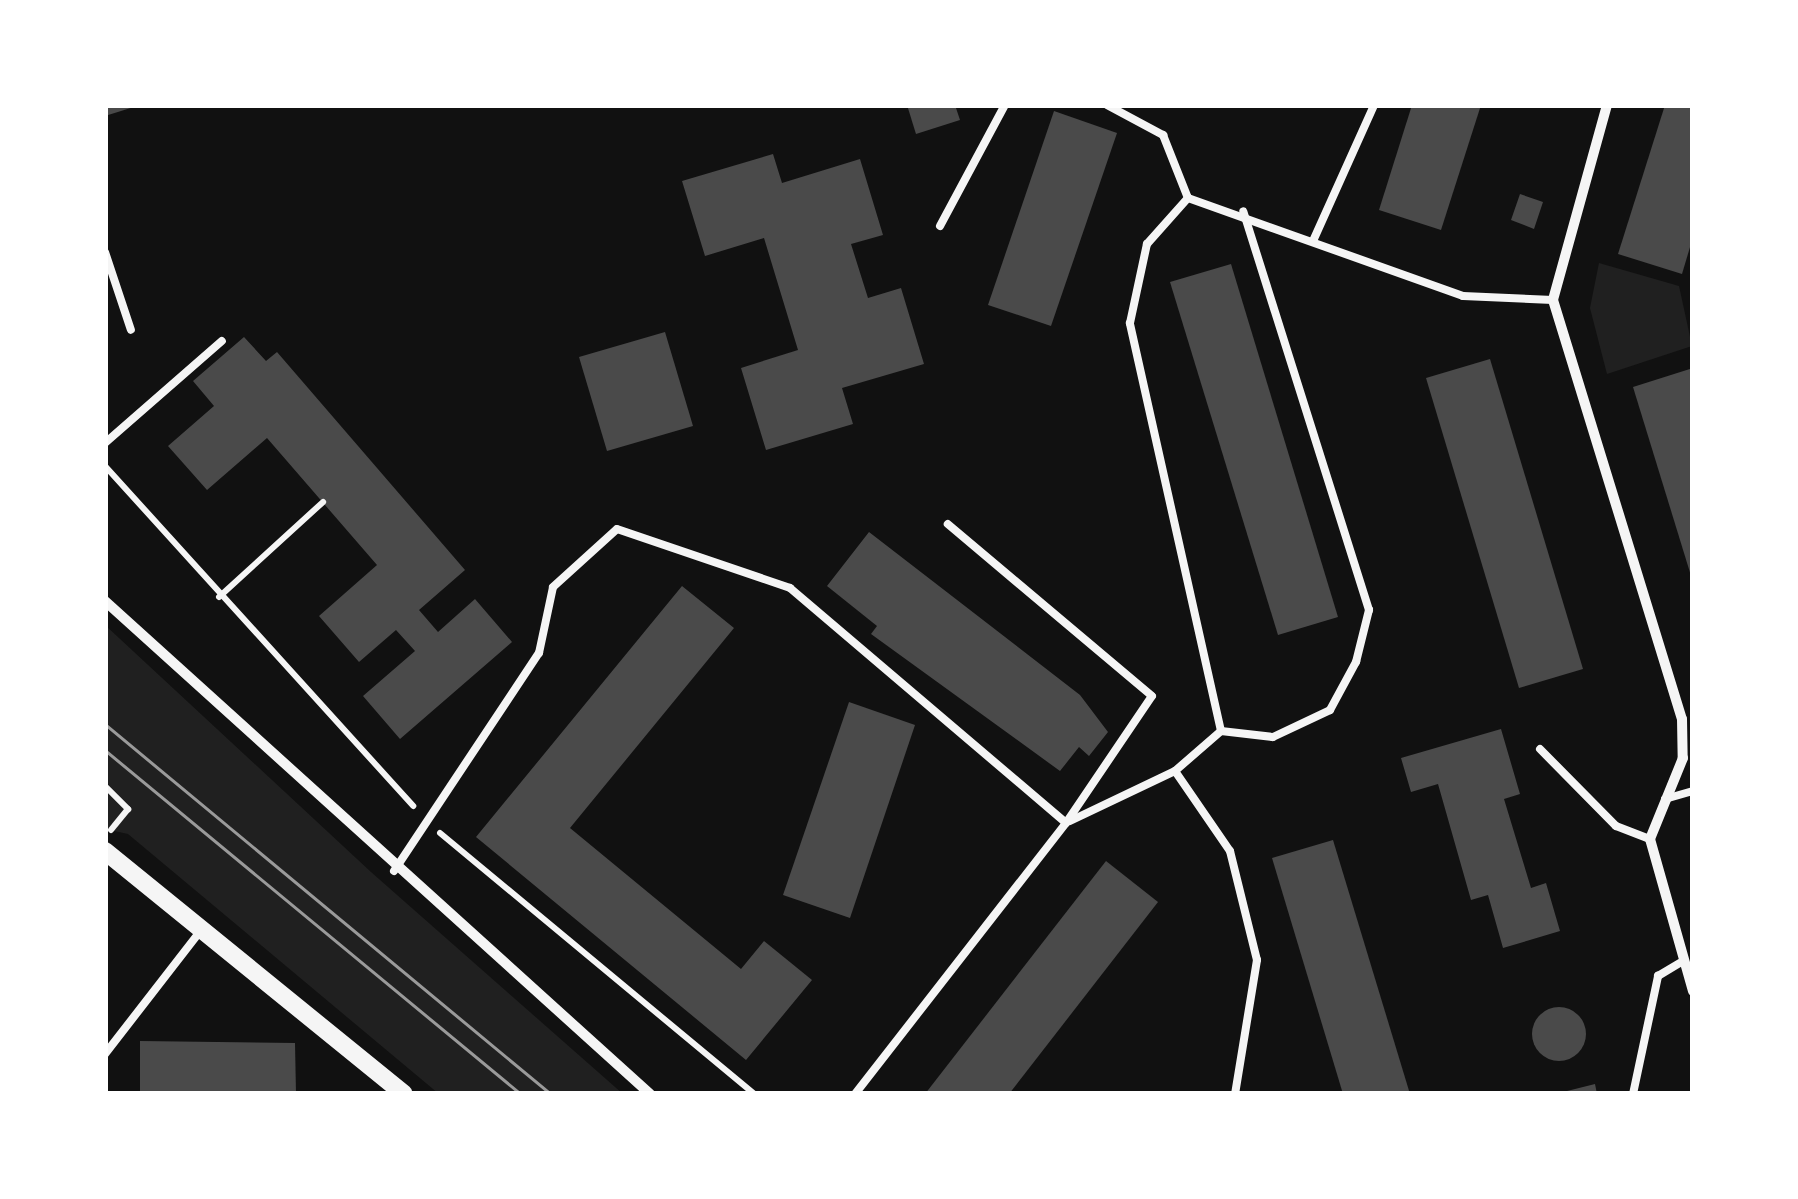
<!DOCTYPE html>
<style>
body{margin:0}
#map{position:relative;width:1798px;height:1199px;overflow:hidden;background:#111;font-family:"Roboto Condensed",sans-serif}
div>[style]{position:absolute}
.green>*{inset:0;background:#202020}
.building>*{inset:0;background:#4a4a4a}
.round{border-radius:50%}
.path>*{height:6px;margin:-3px;padding:0 3px;transform-origin:3px;border-radius:3px;background:#f5f5f5}
.service>*{height:8px;margin:-4px;padding:0 4px;transform-origin:4px;border-radius:4px;background:#f5f5f5}
.minor>*{height:10px;margin:-5px;padding:0 5px;transform-origin:5px;border-radius:5px;background:#f5f5f5}
.tertiary>*{height:18px;margin:-9px;padding:0 9px;transform-origin:9px;border-radius:9px;background:#f5f5f5}
.tram>*{height:2.5px;margin:-1.25px;padding:0 1.25px;transform-origin:1.25px;border-radius:1.25px;background:#9a9a9a}
span{translate:-50% -50%;white-space:nowrap;text-align:center;line-height:1.15;-webkit-text-stroke:10px #fff;paint-order:stroke}
.frame{position:absolute;inset:0;border:108px solid #fff;pointer-events:none}
</style>
<div id="map">
<div class="green">
<i style="clip-path:polygon(1599px 263px,1679px 286px,1692px 346px,1607px 374px,1590px 308px)"></i>
<i style="clip-path:polygon(105px 625px,371px 872px,623px 1094px,439px 1094px,128px 834px,105px 829px)"></i>
</div>
<div class="building">
<i style="clip-path:polygon(105px 105px,137px 105px,137px 106px,105px 116px)"></i>
<i style="clip-path:polygon(907px 105px,955px 105px,960px 120px,916px 134px)"></i>
<i style="clip-path:polygon(1412px 105px,1481px 105px,1441px 230px,1379px 210px)"></i>
<i style="clip-path:polygon(1665px 105px,1693px 105px,1693px 237px,1682px 274px,1618px 254px)"></i>
<i style="clip-path:polygon(1054px 111px,1117px 133px,1051px 326px,988px 305px)"></i>
<i style="clip-path:polygon(773px 154px,782px 183px,860px 159px,883px 235px,851px 244px,868px 298px,901px 288px,924px 364px,842px 388px,853px 424px,766px 450px,741px 368px,798px 350px,764px 238px,705px 256px,682px 181px)"></i>
<i style="clip-path:polygon(1520px 194px,1543px 202px,1534px 229px,1511px 220px)"></i>
<i style="clip-path:polygon(1231px 264px,1338px 617px,1278px 635px,1170px 282px)"></i>
<i style="clip-path:polygon(665px 332px,693px 426px,607px 451px,579px 357px)"></i>
<i style="clip-path:polygon(244px 337px,266px 361px,277px 352px,465px 570px,419px 610px,438px 632px,475px 599px,512px 642px,400px 739px,363px 696px,415px 651px,396px 630px,359px 662px,319px 616px,377px 565px,267px 438px,207px 490px,168px 446px,214px 406px,193px 381px)"></i>
<i style="clip-path:polygon(1490px 359px,1583px 669px,1519px 688px,1426px 378px)"></i>
<i style="clip-path:polygon(1693px 368px,1693px 579px,1692px 579px,1633px 387px)"></i>
<i style="clip-path:polygon(869px 532px,1080px 695px,1108px 732px,1089px 756px,1079px 747px,1060px 771px,871px 634px,877px 626px,827px 586px)"></i>
<i style="clip-path:polygon(682px 586px,734px 628px,570px 828px,741px 969px,764px 941px,812px 980px,746px 1060px,476px 837px)"></i>
<i style="clip-path:polygon(849px 702px,915px 725px,850px 918px,783px 895px)"></i>
<i style="clip-path:polygon(1501px 729px,1520px 794px,1504px 799px,1531px 888px,1546px 883px,1560px 931px,1503px 948px,1488px 895px,1471px 900px,1438px 784px,1411px 792px,1401px 758px)"></i>
<i style="clip-path:polygon(1333px 840px,1410px 1094px,1343px 1094px,1272px 858px)"></i>
<i style="clip-path:polygon(1106px 861px,1158px 902px,1009px 1094px,925px 1094px)"></i>
<i class="round" style="left:1532px;top:1007px;width:54px;height:54px"></i>
<i style="clip-path:polygon(140px 1041px,295px 1043px,296px 1094px,140px 1094px)"></i>
<i style="clip-path:polygon(1595px 1084px,1597px 1094px,1559px 1094px,1559px 1093px)"></i>
</div>
<div class="path">
<i style="left:105px;top:466px;width:459px;rotate:47.8deg"></i>
<i style="left:219px;top:597px;width:141px;rotate:-42.4deg"></i>
<i style="left:105px;top:786px;width:33px;rotate:45deg"></i>
<i style="left:128px;top:809px;width:27px;rotate:129deg"></i>
<i style="left:440px;top:833px;width:408px;rotate:39.7deg"></i>
</div>
<div class="service">
<i style="left:1107px;top:105px;width:64px;rotate:28.2deg"></i>
<i style="left:1163px;top:135px;width:68px;rotate:68.4deg"></i>
<i style="left:1188px;top:198px;width:292px;rotate:19.6deg"></i>
<i style="left:1463px;top:296px;width:90px;rotate:2.5deg"></i>
<i style="left:940px;top:226px;width:137px;rotate:-61.8deg"></i>
<i style="left:1313px;top:241px;width:149px;rotate:-65.8deg"></i>
<i style="left:105px;top:252px;width:82px;rotate:71.6deg"></i>
<i style="left:105px;top:443px;width:155px;rotate:-41.1deg"></i>
<i style="left:1221px;top:731px;width:52px;rotate:6.6deg"></i>
<i style="left:1273px;top:737px;width:63px;rotate:-25.3deg"></i>
<i style="left:1330px;top:710px;width:55px;rotate:-61.6deg"></i>
<i style="left:1356px;top:662px;width:54px;rotate:-76deg"></i>
<i style="left:1369px;top:610px;width:418px;rotate:-107.5deg"></i>
<i style="left:1540px;top:749px;width:108px;rotate:45.4deg"></i>
<i style="left:1616px;top:826px;width:36px;rotate:21deg"></i>
<i style="left:1175px;top:771px;width:97px;rotate:55.5deg"></i>
<i style="left:1230px;top:851px;width:112px;rotate:76.1deg"></i>
<i style="left:1257px;top:960px;width:136px;rotate:99.3deg"></i>
<i style="left:1665px;top:799px;width:29px;rotate:-16deg"></i>
<i style="left:1070px;top:821px;width:116px;rotate:-25.5deg"></i>
<i style="left:1175px;top:771px;width:61px;rotate:-41deg"></i>
<i style="left:1221px;top:731px;width:418px;rotate:-102.6deg"></i>
<i style="left:1130px;top:323px;width:81px;rotate:-77.9deg"></i>
<i style="left:1147px;top:244px;width:62px;rotate:-48.3deg"></i>
<i style="left:394px;top:871px;width:262px;rotate:-56.4deg"></i>
<i style="left:539px;top:653px;width:67px;rotate:-78deg"></i>
<i style="left:553px;top:587px;width:86px;rotate:-42.2deg"></i>
<i style="left:617px;top:529px;width:183px;rotate:18.8deg"></i>
<i style="left:790px;top:588px;width:362px;rotate:40.4deg"></i>
<i style="left:105px;top:1054px;width:158px;rotate:-52.2deg"></i>
<i style="left:855px;top:1094px;width:343px;rotate:-52.1deg"></i>
<i style="left:1066px;top:823px;width:153px;rotate:-55.9deg"></i>
<i style="left:1152px;top:696px;width:267px;rotate:-139.9deg"></i>
<i style="left:1633px;top:1094px;width:121px;rotate:-78deg"></i>
<i style="left:1658px;top:976px;width:27px;rotate:-31deg"></i>
</div>
<div class="minor">
<i style="left:1607px;top:105px;width:202px;rotate:105.5deg"></i>
<i style="left:1553px;top:300px;width:438px;rotate:72.9deg"></i>
<i style="left:1682px;top:719px;width:39px;rotate:89deg"></i>
<i style="left:1683px;top:758px;width:87px;rotate:112.2deg"></i>
<i style="left:1650px;top:839px;width:158px;rotate:74.2deg"></i>
<i style="left:105px;top:601px;width:735px;rotate:42.13deg"></i>
</div>
<div class="tertiary">
<i style="left:105px;top:851px;width:385px;rotate:39.1deg"></i>
</div>
<div class="tram">
<i style="left:105px;top:724px;width:579px;rotate:39.68deg"></i>
<i style="left:105px;top:750px;width:540px;rotate:39.59deg"></i>
</div>
<div class="frame"></div>
</div>
